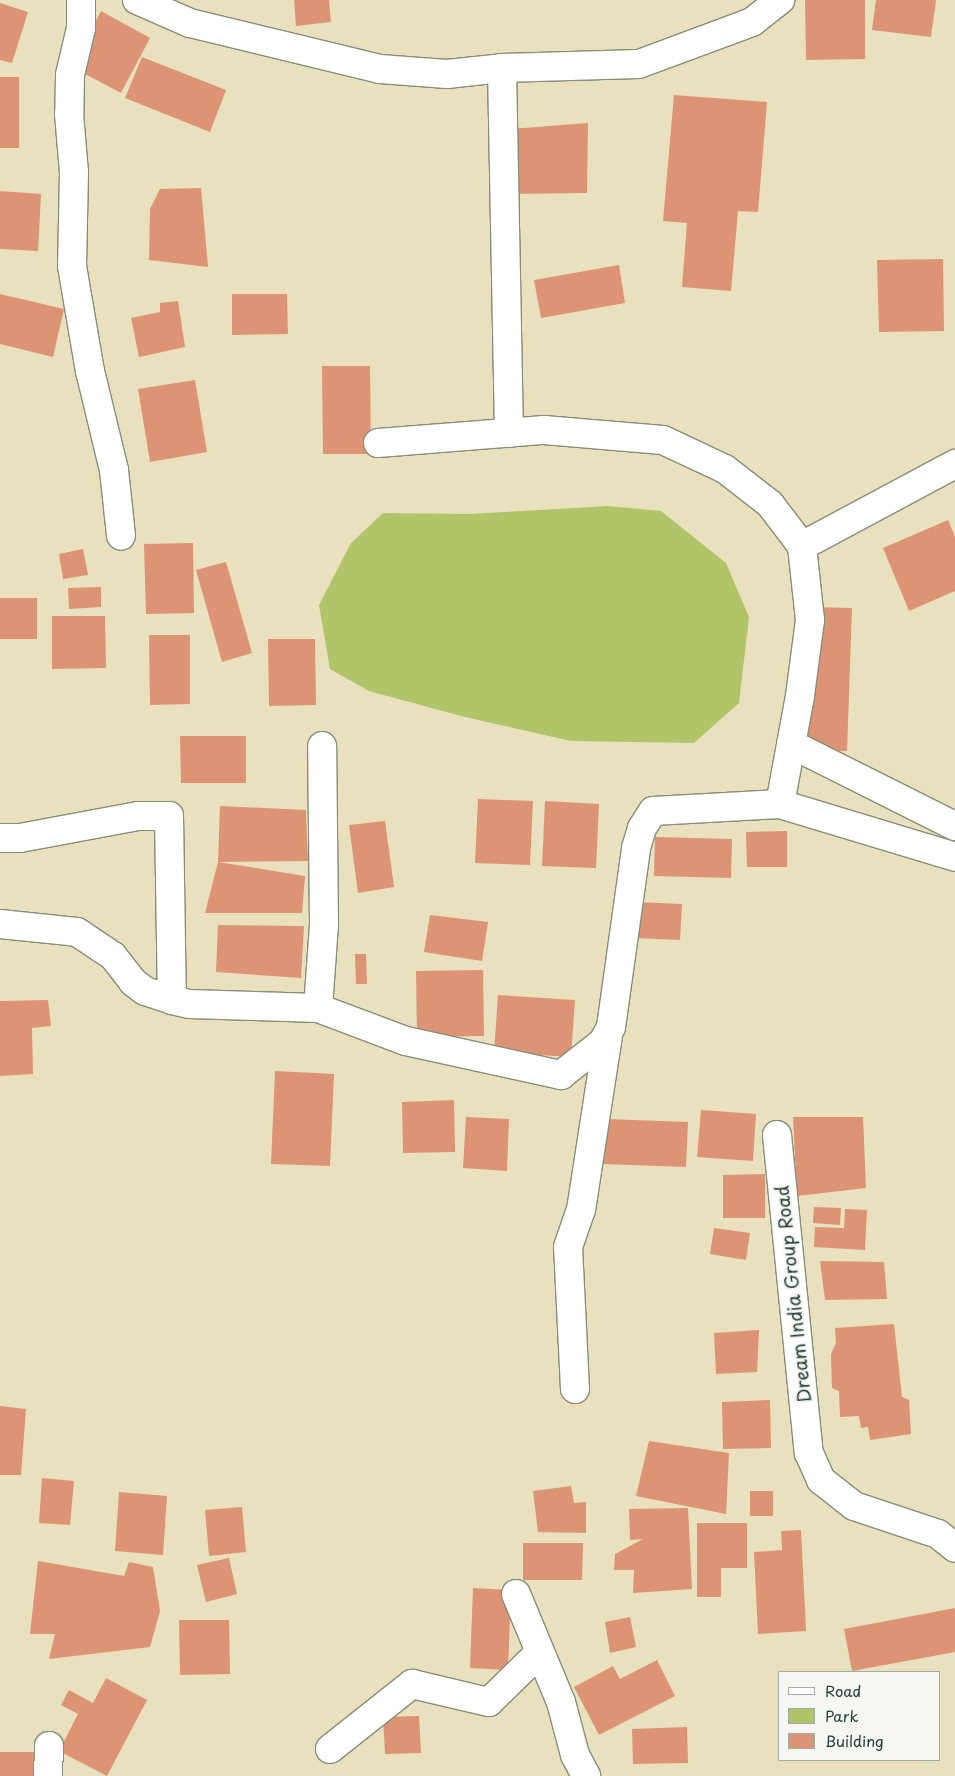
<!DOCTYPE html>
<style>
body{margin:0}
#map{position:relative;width:955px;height:1776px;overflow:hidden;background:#e9e0bd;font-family:"Playpen Sans",sans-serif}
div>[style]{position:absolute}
.green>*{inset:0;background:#b0c56a}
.building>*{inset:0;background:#dc9475}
.roads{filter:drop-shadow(1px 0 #848e78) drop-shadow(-1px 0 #848e78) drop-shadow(0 1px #848e78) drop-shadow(0 -1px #848e78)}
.minor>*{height:28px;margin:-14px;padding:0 14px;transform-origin:14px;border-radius:14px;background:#fff}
.secondary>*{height:28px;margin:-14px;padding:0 14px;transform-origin:14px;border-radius:14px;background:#fff}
span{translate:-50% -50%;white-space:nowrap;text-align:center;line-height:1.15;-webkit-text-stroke:4.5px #f6f6f2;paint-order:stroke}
.street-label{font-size:18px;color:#1f3d34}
.legend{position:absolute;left:778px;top:1671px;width:162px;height:90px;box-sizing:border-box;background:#f6f6f2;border:1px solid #a0aca6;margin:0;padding:6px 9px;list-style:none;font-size:15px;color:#1f3d34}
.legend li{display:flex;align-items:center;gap:10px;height:25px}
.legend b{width:25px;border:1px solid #a0aca6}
</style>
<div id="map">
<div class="green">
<i style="clip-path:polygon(608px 506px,661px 511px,726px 563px,749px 617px,739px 703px,694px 743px,571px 741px,461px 716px,369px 691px,330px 669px,319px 605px,351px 543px,383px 513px,470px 514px)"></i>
</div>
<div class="building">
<i style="clip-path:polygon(294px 0,329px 0,331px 22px,296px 26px)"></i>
<i style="clip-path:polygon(805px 0,865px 0,865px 59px,806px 60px)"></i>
<i style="clip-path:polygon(876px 0,936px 0,931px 37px,872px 30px)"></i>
<i style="clip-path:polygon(0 3px,28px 12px,12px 63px,0 60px)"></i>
<i style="clip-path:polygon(101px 11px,150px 38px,121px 93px,72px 67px)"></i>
<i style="clip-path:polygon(142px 57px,226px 90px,210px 132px,125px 98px)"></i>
<i style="clip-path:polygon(0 77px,19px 77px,19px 148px,0 148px)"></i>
<i style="clip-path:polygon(674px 95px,767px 102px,758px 212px,738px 211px,731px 291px,682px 287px,687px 223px,663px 221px)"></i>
<i style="clip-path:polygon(588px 123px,587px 193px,509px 194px,511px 129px)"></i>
<i style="clip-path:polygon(201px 188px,208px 267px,149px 260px,150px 209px,160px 189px)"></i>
<i style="clip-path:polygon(0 191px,41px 194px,38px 251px,0 249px)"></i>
<i style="clip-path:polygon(943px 259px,944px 331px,879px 332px,877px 260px)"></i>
<i style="clip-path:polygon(619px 265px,625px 303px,541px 318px,534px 280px)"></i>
<i style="clip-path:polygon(0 294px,64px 309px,53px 357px,0 344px)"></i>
<i style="clip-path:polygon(232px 294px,287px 294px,288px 334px,232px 335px)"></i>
<i style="clip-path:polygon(178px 301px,185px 347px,139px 357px,131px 318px,160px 312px,160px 303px)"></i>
<i style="clip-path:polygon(322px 366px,370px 366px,371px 454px,323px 454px)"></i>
<i style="clip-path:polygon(195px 380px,207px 452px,150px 462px,138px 389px)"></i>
<i style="clip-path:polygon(948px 520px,955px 537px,955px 591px,909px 611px,883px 548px)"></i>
<i style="clip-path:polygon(193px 543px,194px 613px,146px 614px,144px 544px)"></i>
<i style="clip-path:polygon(83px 549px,88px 575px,63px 579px,59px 554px)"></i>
<i style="clip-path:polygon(226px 562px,252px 653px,222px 662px,196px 570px)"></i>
<i style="clip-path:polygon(101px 587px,101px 607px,69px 609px,68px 588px)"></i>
<i style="clip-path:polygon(0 598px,37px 598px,37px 639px,0 639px)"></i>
<i style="clip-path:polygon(810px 607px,852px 608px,847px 751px,805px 750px)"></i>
<i style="clip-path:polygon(52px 616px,105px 616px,106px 668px,52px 669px)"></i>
<i style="clip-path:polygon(149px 635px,190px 635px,190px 704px,150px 705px)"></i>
<i style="clip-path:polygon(268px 639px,315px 639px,316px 705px,269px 706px)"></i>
<i style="clip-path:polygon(180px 736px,246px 736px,246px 783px,181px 783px)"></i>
<i style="clip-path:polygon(478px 799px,533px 801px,530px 865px,475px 863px)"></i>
<i style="clip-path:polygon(545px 801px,599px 804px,596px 868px,542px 866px)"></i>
<i style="clip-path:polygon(220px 806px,306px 810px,308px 861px,218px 862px,305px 876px,302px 913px,205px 913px,218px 862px)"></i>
<i style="clip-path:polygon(385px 821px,394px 887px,358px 893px,349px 825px)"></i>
<i style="clip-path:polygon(787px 831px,787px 867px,747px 867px,746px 832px)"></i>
<i style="clip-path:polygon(655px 837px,732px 839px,731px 878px,654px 876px)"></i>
<i style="clip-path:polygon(636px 902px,682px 904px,680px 940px,635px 938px)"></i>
<i style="clip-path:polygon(430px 915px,488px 922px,482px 961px,424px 952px)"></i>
<i style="clip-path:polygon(218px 925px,304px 926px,301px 978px,216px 972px)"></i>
<i style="clip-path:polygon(355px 954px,366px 954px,367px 984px,356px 984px)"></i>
<i style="clip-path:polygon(483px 970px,484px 1036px,417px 1037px,416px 971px)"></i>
<i style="clip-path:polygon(498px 995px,575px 1000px,571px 1057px,494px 1052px)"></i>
<i style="clip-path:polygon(48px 1000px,51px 1026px,32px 1028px,33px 1074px,0 1076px,0 1001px)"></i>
<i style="clip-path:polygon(275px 1071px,334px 1074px,330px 1166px,271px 1164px)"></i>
<i style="clip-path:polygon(454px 1100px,455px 1152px,403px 1153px,402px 1102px)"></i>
<i style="clip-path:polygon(701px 1110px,756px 1114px,753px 1161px,697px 1157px)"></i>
<i style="clip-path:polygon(466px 1117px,509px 1119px,507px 1171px,463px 1168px)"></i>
<i style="clip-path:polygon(793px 1117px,863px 1117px,866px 1188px,797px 1196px)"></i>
<i style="clip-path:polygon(606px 1119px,688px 1122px,686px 1167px,604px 1164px)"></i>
<i style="clip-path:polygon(765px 1174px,765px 1218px,723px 1218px,723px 1175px)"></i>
<i style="clip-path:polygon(814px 1207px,841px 1208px,840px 1225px,813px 1223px)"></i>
<i style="clip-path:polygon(845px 1209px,867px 1210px,865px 1250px,814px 1247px,815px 1227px,844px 1228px)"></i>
<i style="clip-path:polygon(714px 1228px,750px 1233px,746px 1260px,710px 1254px)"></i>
<i style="clip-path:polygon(820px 1261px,884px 1262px,887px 1299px,825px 1300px)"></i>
<i style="clip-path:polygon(894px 1324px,902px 1397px,909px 1400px,911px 1434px,870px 1440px,868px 1427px,861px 1428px,859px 1416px,840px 1417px,839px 1391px,832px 1388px,831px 1354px,836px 1343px,835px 1328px)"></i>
<i style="clip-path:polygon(759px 1330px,757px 1372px,716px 1374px,714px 1333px)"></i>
<i style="clip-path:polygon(770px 1400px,771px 1448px,723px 1449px,722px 1402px)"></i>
<i style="clip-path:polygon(0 1406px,26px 1409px,21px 1475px,0 1475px)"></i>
<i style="clip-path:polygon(649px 1441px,729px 1453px,726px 1514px,636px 1496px)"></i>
<i style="clip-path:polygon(42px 1478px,74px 1481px,70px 1525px,39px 1523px)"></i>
<i style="clip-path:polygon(571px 1486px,574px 1503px,586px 1502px,586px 1533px,538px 1532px,533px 1491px)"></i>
<i style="clip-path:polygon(750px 1491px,773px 1491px,773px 1516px,750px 1516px)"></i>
<i style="clip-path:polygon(119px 1492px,167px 1496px,163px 1555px,115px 1551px)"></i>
<i style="clip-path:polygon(242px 1507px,246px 1552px,209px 1556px,205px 1510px)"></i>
<i style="clip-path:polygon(688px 1508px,692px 1589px,633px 1593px,634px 1570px,614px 1570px,615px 1554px,643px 1539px,630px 1540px,629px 1509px)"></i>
<i style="clip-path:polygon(697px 1523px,747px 1523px,747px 1568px,721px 1568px,721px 1597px,697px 1597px)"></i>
<i style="clip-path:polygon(801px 1530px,806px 1631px,758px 1634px,754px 1552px,782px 1550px,781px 1531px)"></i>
<i style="clip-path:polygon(523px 1543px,583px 1543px,582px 1580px,523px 1580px)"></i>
<i style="clip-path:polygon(229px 1558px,237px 1594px,206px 1602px,197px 1565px)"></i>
<i style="clip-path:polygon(38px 1561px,124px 1576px,129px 1562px,153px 1567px,160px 1611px,150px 1647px,49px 1659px,55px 1634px,30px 1634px)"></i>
<i style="clip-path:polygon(473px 1588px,511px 1590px,508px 1670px,470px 1668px)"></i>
<i style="clip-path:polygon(955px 1608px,955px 1652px,852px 1671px,844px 1629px)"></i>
<i style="clip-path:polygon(630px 1617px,636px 1647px,610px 1653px,605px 1622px)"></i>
<i style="clip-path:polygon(179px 1620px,229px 1620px,230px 1674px,180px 1675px)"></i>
<i style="clip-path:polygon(657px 1660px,675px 1696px,599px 1735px,574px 1687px,613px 1666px,620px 1679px)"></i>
<i style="clip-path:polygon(106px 1678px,147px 1700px,107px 1776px,59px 1751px,78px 1714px,61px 1705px,69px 1690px,93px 1703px)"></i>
<i style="clip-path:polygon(419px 1716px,421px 1753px,385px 1754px,383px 1717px)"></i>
<i style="clip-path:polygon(687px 1727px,688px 1763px,633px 1764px,632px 1729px)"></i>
<i style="clip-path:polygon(0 1752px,40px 1752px,41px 1776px,0 1776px)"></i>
</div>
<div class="roads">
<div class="minor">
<i style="left:81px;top:0;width:28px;rotate:90deg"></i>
<i style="left:81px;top:28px;width:48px;rotate:103.2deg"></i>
<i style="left:70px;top:75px;width:39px;rotate:91deg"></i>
<i style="left:69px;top:114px;width:58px;rotate:85.1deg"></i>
<i style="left:74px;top:172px;width:94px;rotate:91.2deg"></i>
<i style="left:72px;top:266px;width:107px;rotate:80.3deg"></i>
<i style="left:90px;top:371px;width:102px;rotate:76.4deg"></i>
<i style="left:114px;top:470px;width:66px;rotate:83.9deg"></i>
<i style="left:502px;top:68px;width:365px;rotate:88.9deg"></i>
<i style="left:378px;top:443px;width:167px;rotate:-4.5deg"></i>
<i style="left:544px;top:430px;width:119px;rotate:4.8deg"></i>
<i style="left:663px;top:440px;width:68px;rotate:25.1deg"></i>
<i style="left:725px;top:469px;width:57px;rotate:37.9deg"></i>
<i style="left:770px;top:504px;width:53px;rotate:52.7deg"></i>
<i style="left:791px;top:744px;width:183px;rotate:26.6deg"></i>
<i style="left:780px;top:804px;width:110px;rotate:-79.5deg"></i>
<i style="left:800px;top:696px;width:77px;rotate:-82.5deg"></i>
<i style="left:810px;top:620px;width:74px;rotate:-96.2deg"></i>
<i style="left:802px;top:546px;width:174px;rotate:-28.2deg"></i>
<i style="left:0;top:838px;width:20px"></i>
<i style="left:20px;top:838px;width:120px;rotate:-10.6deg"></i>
<i style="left:138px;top:816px;width:31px"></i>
<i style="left:169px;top:816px;width:184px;rotate:89.1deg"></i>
<i style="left:0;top:924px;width:77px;rotate:5.9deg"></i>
<i style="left:77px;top:932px;width:43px;rotate:33.7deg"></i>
<i style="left:113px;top:956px;width:33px;rotate:52deg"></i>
<i style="left:133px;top:982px;width:15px;rotate:37deg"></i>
<i style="left:145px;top:991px;width:28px;rotate:18deg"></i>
<i style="left:172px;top:1000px;width:18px;rotate:13deg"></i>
<i style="left:190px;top:1004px;width:128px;rotate:1.8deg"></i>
<i style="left:318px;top:1008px;width:94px;rotate:20.6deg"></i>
<i style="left:406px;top:1041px;width:159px;rotate:12.4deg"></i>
<i style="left:561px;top:1075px;width:53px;rotate:-38.2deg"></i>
<i style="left:603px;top:1042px;width:17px;rotate:-62deg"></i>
<i style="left:611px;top:1027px;width:181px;rotate:-82deg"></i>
<i style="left:636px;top:848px;width:21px;rotate:-73deg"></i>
<i style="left:642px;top:828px;width:20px;rotate:-57deg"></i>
<i style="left:653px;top:811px;width:127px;rotate:-3.2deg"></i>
<i style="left:780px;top:804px;width:183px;rotate:16.8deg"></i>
<i style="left:318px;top:1008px;width:83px;rotate:-85.9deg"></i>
<i style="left:324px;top:925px;width:179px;rotate:-90.6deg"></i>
<i style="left:777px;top:1135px;width:320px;rotate:84.3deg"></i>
<i style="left:809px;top:1453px;width:30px;rotate:66deg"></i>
<i style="left:821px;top:1480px;width:42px;rotate:38.2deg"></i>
<i style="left:854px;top:1506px;width:89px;rotate:18.4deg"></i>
<i style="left:938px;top:1534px;width:22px;rotate:39deg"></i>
<i style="left:575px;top:1389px;width:142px;rotate:-92.8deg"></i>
<i style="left:568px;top:1247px;width:39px;rotate:-71deg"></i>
<i style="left:581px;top:1210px;width:176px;rotate:-81.2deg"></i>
<i style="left:516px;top:1594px;width:117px;rotate:67.4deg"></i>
<i style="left:561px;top:1702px;width:55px;rotate:75.2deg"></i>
<i style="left:575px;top:1755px;width:24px;rotate:62deg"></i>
<i style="left:330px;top:1749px;width:105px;rotate:-38.4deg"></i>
<i style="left:412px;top:1684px;width:79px;rotate:13.2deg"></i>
<i style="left:489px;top:1702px;width:70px;rotate:-44.4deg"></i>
<i style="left:48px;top:1776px;width:30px;rotate:-88deg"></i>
</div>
<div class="secondary">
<i style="left:137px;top:0;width:58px;rotate:23.5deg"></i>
<i style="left:190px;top:23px;width:195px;rotate:13.6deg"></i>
<i style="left:380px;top:69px;width:67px;rotate:4.3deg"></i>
<i style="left:447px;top:74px;width:55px;rotate:-6.2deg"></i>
<i style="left:502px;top:68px;width:137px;rotate:-1.7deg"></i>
<i style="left:639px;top:64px;width:121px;rotate:-20.4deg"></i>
<i style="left:752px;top:22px;width:36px;rotate:-38deg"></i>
</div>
</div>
<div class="street-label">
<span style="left:793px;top:1294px;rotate:-96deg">Dream India Group Road</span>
</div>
<ul class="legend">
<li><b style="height:6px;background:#fff"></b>Road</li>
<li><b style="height:14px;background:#b0c56a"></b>Park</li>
<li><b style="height:14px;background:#dc9475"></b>Building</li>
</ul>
</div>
